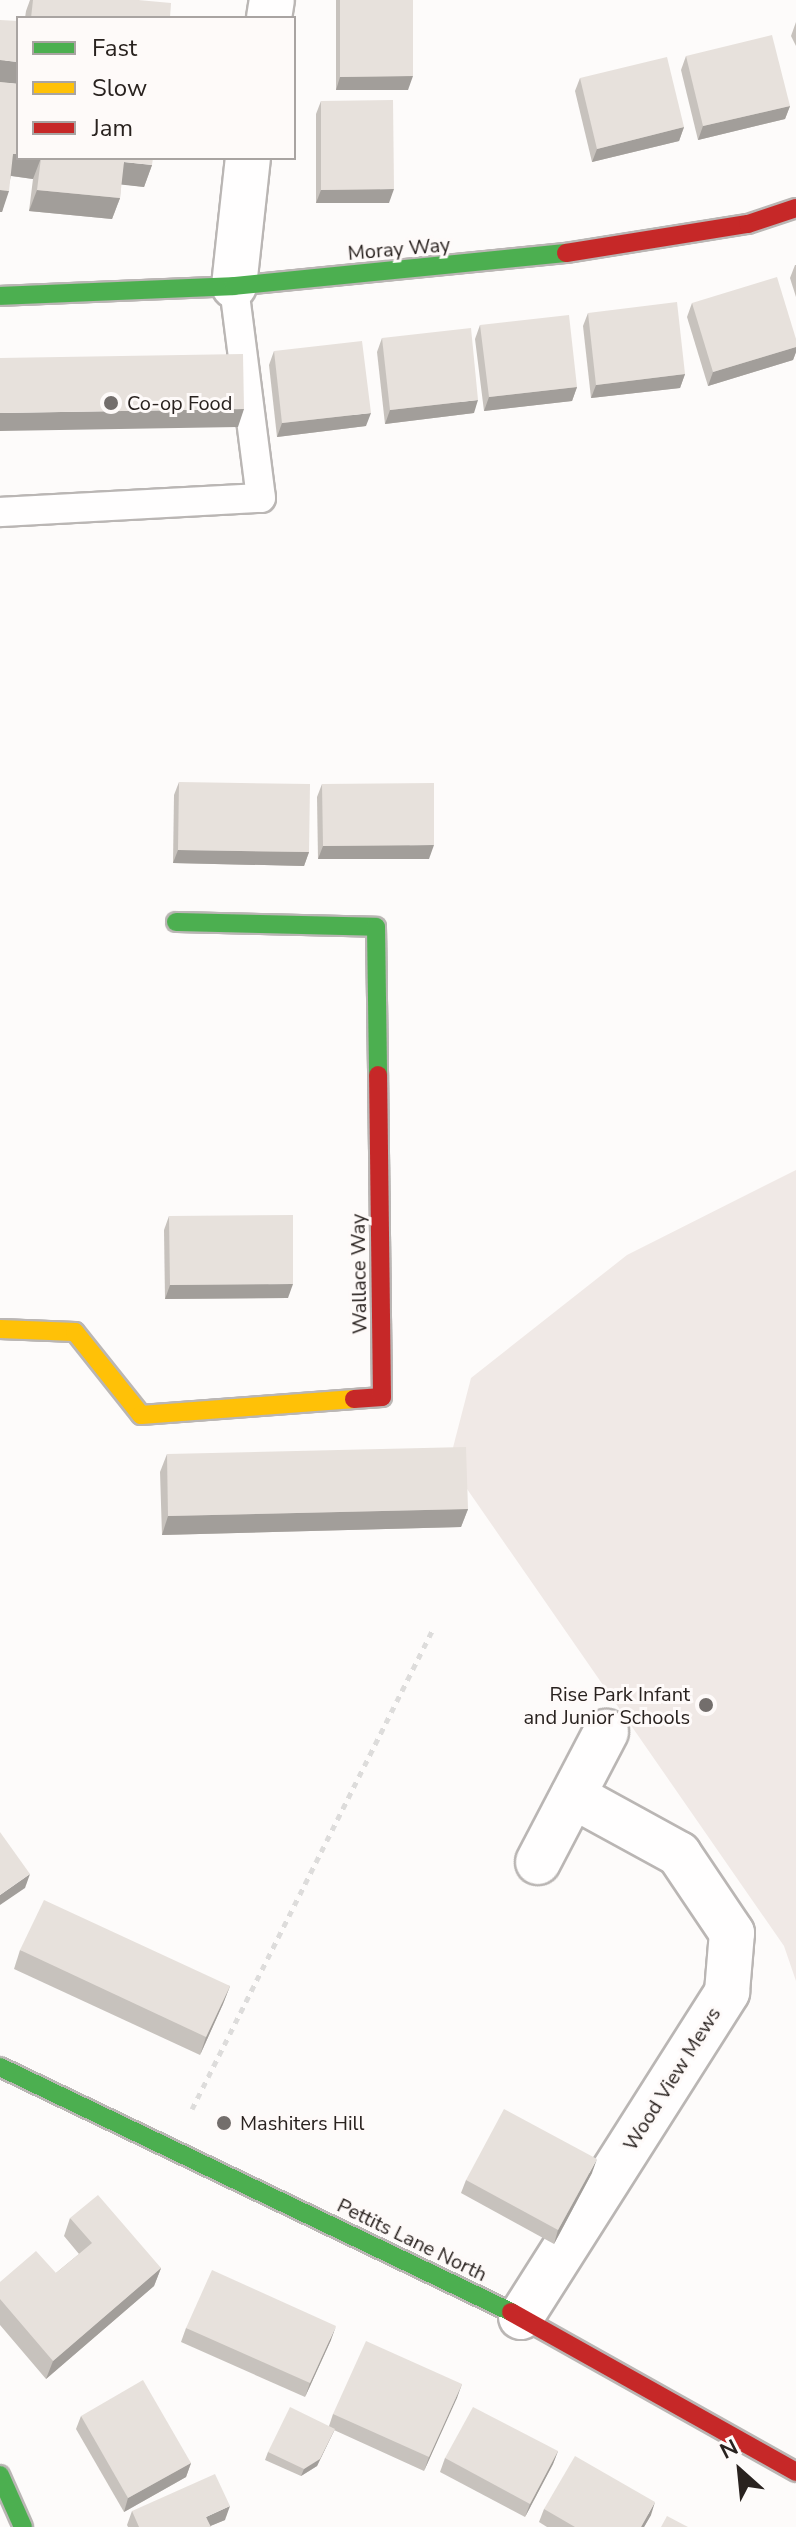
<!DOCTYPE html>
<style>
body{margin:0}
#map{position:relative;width:796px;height:2527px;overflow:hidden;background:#fdfbfa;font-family:"Nunito Sans",sans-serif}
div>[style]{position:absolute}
.built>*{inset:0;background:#f0e9e6}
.path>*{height:5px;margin-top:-2.5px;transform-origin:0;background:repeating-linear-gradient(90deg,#dddcdb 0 6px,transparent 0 12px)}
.roads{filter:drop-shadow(2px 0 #bab6b4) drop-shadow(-2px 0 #bab6b4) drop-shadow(0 2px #bab6b4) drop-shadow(0 -2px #bab6b4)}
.lane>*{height:28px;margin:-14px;padding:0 14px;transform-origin:14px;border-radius:14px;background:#fffefe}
.street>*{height:44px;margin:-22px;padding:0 22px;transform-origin:22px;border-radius:22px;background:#fffefe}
.fast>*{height:18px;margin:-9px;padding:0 9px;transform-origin:9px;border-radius:9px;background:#4caf50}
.slow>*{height:18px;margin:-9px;padding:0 9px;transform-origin:9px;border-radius:9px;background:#ffc107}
.jam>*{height:18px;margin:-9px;padding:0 9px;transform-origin:9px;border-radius:9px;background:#c62828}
.wall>*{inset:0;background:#c7c2bd}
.shaded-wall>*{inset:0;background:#a29e9a}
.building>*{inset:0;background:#e7e1dc}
.dots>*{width:22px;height:22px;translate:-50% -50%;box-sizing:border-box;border:4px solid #fefaf9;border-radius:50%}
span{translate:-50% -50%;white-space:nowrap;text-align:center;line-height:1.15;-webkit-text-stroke:6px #fefaf9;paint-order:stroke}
.street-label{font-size:20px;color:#29221f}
.poi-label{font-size:20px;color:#29221f}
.left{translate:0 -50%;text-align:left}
.right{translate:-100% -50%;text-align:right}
.legend{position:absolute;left:16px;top:16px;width:280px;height:144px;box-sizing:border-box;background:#fefaf9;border:2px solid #a9a4a2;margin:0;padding:10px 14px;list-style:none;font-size:24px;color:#29221f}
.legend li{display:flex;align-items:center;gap:16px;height:40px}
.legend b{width:40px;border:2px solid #a9a4a2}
.north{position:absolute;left:700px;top:2431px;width:80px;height:80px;-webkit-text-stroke:6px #fefaf9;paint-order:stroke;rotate:333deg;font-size:22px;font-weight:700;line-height:32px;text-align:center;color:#29221f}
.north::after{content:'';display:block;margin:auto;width:28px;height:36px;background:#29221f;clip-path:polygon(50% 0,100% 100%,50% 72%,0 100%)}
</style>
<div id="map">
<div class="built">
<i style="clip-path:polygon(796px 1170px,796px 1981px,784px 1946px,449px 1463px,471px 1378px,627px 1255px)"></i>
</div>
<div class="path">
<i style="left:192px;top:2109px;width:535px;rotate:-63.34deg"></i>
</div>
<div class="roads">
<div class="lane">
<i style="left:0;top:512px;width:261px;rotate:-3.1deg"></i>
<i style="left:261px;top:498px;width:214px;rotate:-97.3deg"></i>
</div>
<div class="street">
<i style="left:269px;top:18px;width:18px;rotate:-81deg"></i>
<i style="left:234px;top:286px;width:129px;rotate:-83.8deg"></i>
<i style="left:538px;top:1862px;width:147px;rotate:-62.4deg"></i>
<i style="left:521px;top:2317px;width:385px;rotate:-57.6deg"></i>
<i style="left:727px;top:1992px;width:59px;rotate:-85.2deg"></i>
<i style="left:732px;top:1933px;width:95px;rotate:-123.9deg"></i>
<i style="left:679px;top:1854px;width:121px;rotate:-151.3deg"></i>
</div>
<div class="fast">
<i style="left:0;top:296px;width:234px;rotate:-2.4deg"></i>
<i style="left:234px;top:286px;width:334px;rotate:-5.7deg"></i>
<i style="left:176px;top:922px;width:200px;rotate:1.4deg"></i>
<i style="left:376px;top:927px;width:148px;rotate:89.2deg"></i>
<i style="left:0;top:2067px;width:567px;rotate:25.62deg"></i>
<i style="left:0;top:2475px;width:57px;rotate:66.1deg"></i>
</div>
<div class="slow">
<i style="left:0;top:1329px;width:75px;rotate:2.3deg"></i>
<i style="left:75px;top:1332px;width:106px;rotate:51.5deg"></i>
<i style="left:141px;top:1415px;width:214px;rotate:-4.3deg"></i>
</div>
<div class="jam">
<i style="left:566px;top:253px;width:184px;rotate:-9.1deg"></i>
<i style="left:748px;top:224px;width:51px;rotate:-18.4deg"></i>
<i style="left:354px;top:1399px;width:28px;rotate:-4deg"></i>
<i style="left:382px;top:1397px;width:322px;rotate:-90.7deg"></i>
<i style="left:511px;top:2312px;width:327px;rotate:29.3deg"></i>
</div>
</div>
<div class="wall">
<i style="clip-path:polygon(30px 0,138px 0,170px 18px,25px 18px,26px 11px)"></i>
<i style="clip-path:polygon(336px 0,413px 0,408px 90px,336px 90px)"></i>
<i style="clip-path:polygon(0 20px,18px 158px,152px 165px,144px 187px,121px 184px,120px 198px,112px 219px,29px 211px,33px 179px,11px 176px,2px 212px,0 212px)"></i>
<i style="clip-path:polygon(796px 22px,796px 46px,791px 36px)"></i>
<i style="clip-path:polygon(686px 56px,790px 106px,785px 119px,698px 140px,681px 70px)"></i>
<i style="clip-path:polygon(580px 78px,684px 127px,679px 141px,592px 162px,575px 91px)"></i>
<i style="clip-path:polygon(321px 101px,389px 203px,316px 203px,316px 114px)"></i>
<i style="clip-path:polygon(795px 265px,796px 265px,796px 297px,790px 278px)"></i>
<i style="clip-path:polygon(692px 303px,796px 339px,796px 352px,793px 360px,708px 386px,687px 317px)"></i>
<i style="clip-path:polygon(588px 313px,685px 374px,680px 388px,591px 398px,583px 326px)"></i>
<i style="clip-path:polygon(480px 325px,577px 387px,572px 401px,484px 411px,475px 339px)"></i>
<i style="clip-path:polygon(382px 338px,474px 413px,385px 424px,377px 352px)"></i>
<i style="clip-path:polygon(274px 351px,366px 426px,277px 437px,269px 365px)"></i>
<i style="clip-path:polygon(179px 782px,309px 852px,304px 866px,173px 863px,174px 795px)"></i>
<i style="clip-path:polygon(322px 784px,429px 859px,318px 859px,317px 797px)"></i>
<i style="clip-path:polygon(169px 1216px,288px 1298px,165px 1299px,164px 1230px)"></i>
<i style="clip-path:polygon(167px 1454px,468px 1509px,461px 1527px,162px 1535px,160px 1472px)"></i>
<i style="clip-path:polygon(20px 1950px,230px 1986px,223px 2004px,200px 2055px,14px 1969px)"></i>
<i style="clip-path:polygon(592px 2173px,554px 2244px,461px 2193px,466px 2180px)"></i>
<i style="clip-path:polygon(70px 2218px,161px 2268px,154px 2286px,46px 2379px,0 2325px,0 2282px,56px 2273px,79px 2254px,64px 2236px)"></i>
<i style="clip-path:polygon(186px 2328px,331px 2340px,305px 2397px,181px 2342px)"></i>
<i style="clip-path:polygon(462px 2384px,424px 2471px,334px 2430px,317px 2466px,301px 2476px,265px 2460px,268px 2452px,329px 2426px,333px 2414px)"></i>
<i style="clip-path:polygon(81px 2416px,191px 2463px,186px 2477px,124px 2512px,76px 2429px)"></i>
<i style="clip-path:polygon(558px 2451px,553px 2464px,525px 2517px,440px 2472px,445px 2458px)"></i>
<i style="clip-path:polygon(544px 2509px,651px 2515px,644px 2527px,547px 2527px,539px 2522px)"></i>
<i style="clip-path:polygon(132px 2511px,225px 2520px,210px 2526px,211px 2527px,128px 2527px,127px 2525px)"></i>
</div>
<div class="shaded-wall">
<i style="clip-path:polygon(0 60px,18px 62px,18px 84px,0 82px)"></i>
<i style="clip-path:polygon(413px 76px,408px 90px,336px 90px,340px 77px)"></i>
<i style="clip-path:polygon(790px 106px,785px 119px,698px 140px,703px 126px)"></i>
<i style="clip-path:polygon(684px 127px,679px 141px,592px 162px,597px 149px)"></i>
<i style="clip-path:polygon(13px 154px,18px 154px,18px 158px,41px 158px,33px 179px,5px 175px)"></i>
<i style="clip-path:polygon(124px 162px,152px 165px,144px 187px,116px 184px)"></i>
<i style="clip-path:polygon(394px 189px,389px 203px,316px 203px,321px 190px)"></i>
<i style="clip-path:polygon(0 190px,9px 191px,2px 212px,0 212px)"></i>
<i style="clip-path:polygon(37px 190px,120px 198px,112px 219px,29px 211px)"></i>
<i style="clip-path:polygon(796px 347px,796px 352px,793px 360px,708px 386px,713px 372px)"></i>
<i style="clip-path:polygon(685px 374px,680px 388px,591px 398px,596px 385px)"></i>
<i style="clip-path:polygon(577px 387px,572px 401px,484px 411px,489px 397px)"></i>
<i style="clip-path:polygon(478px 400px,474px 413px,385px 424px,390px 410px)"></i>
<i style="clip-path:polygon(244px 409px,238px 427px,0 431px,0 413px)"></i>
<i style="clip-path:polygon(371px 413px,366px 426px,277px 437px,282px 423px)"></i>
<i style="clip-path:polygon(434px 845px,429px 859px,318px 859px,323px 846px)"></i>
<i style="clip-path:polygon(178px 850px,309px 852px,304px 866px,173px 863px)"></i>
<i style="clip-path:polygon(293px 1284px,288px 1298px,165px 1299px,170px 1285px)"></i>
<i style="clip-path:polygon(468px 1509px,461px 1527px,162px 1535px,168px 1516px)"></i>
<i style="clip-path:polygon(30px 1874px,25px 1888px,0 1905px,0 1895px)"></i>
<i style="clip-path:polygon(230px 1986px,223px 2004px,200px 2055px,206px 2037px)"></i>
<i style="clip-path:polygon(597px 2159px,592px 2173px,554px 2244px,558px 2230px)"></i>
<i style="clip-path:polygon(161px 2268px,154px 2286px,46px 2379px,53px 2361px)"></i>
<i style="clip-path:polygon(336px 2326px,331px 2340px,305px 2397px,310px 2383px)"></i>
<i style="clip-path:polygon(462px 2384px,457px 2398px,424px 2471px,429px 2457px)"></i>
<i style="clip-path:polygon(335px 2429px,317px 2466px,301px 2476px,304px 2469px)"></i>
<i style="clip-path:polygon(558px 2451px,553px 2464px,525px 2517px,530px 2504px)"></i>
<i style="clip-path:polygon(191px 2463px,186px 2477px,124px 2512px,128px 2498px)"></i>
<i style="clip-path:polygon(655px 2502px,651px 2515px,644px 2527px,641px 2527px)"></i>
<i style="clip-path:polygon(230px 2506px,225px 2520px,208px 2527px,206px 2517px)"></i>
</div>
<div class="building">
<i style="clip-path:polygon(33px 0,138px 0,171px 3px,170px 18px,31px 18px)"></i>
<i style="clip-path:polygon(340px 0,413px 0,413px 76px,340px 77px)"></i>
<i style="clip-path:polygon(0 20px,18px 21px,18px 62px,0 60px)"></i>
<i style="clip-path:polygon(772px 35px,790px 106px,703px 126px,686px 56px)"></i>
<i style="clip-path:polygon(667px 57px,684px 127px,597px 149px,580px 78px)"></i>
<i style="clip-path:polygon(0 82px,18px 84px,18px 154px,13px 154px,9px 191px,0 190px)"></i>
<i style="clip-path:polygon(393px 100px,394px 189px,321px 190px,321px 101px)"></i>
<i style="clip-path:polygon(41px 158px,153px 158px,152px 165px,124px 162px,120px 198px,37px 190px)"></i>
<i style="clip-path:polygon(777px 277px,796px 339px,796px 347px,713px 372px,692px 303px)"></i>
<i style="clip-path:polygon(677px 302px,685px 374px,596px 385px,588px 313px)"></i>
<i style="clip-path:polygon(569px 315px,577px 387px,489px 397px,480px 325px)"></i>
<i style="clip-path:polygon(471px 328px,478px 400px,390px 410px,382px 338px)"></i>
<i style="clip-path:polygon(362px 341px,371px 413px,282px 423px,274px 351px)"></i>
<i style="clip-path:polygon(243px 354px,244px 409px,0 413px,0 358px)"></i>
<i style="clip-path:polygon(179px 782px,310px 784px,309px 852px,178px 850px)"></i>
<i style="clip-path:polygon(434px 783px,434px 845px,323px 846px,322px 784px)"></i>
<i style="clip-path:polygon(293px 1215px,293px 1284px,170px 1285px,169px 1216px)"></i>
<i style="clip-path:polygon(466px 1447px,468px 1509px,168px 1516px,167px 1454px)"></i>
<i style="clip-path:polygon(0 1832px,30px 1874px,0 1895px)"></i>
<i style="clip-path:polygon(44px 1900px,230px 1986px,206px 2037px,20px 1950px)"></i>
<i style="clip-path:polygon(504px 2109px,597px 2159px,558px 2230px,466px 2180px)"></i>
<i style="clip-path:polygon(98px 2195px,161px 2268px,53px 2361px,0 2299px,0 2282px,36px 2251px,56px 2273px,92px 2243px,70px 2218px)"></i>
<i style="clip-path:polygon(212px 2270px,336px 2326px,310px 2383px,186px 2328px)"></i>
<i style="clip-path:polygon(366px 2341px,462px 2384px,429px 2457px,333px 2414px)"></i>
<i style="clip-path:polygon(143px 2380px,191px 2463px,128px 2498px,81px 2416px)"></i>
<i style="clip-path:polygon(290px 2407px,335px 2429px,320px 2459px,304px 2469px,268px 2452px)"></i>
<i style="clip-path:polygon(473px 2407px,558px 2451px,530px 2504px,445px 2458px)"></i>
<i style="clip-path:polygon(575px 2456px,655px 2502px,641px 2527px,575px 2527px,544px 2509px)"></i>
<i style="clip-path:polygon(215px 2474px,230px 2506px,206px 2517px,211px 2527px,139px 2527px,132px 2511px)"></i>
<i style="clip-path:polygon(667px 2516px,688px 2527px,661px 2527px)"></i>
</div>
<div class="dots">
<i style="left:111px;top:403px;background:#736e6c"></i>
<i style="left:706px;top:1705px;background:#736e6c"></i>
<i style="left:224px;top:2123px;background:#736e6c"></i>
</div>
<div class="street-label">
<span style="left:399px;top:249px;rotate:-5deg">Moray Way</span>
<span style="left:359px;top:1274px;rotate:-91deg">Wallace Way</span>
<span style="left:672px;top:2079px;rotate:-58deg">Wood View Mews</span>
<span style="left:412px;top:2240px;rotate:26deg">Pettits Lane North</span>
</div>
<div class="poi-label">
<span class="left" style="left:127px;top:403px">Co-op Food</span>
<span class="right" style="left:690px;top:1706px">Rise Park Infant<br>and Junior Schools</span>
<span class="left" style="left:240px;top:2123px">Mashiters Hill</span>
</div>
<ul class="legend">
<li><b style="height:10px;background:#4caf50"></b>Fast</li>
<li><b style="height:10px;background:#ffc107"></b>Slow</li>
<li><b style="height:10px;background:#c62828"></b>Jam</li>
</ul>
<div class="north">N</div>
</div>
